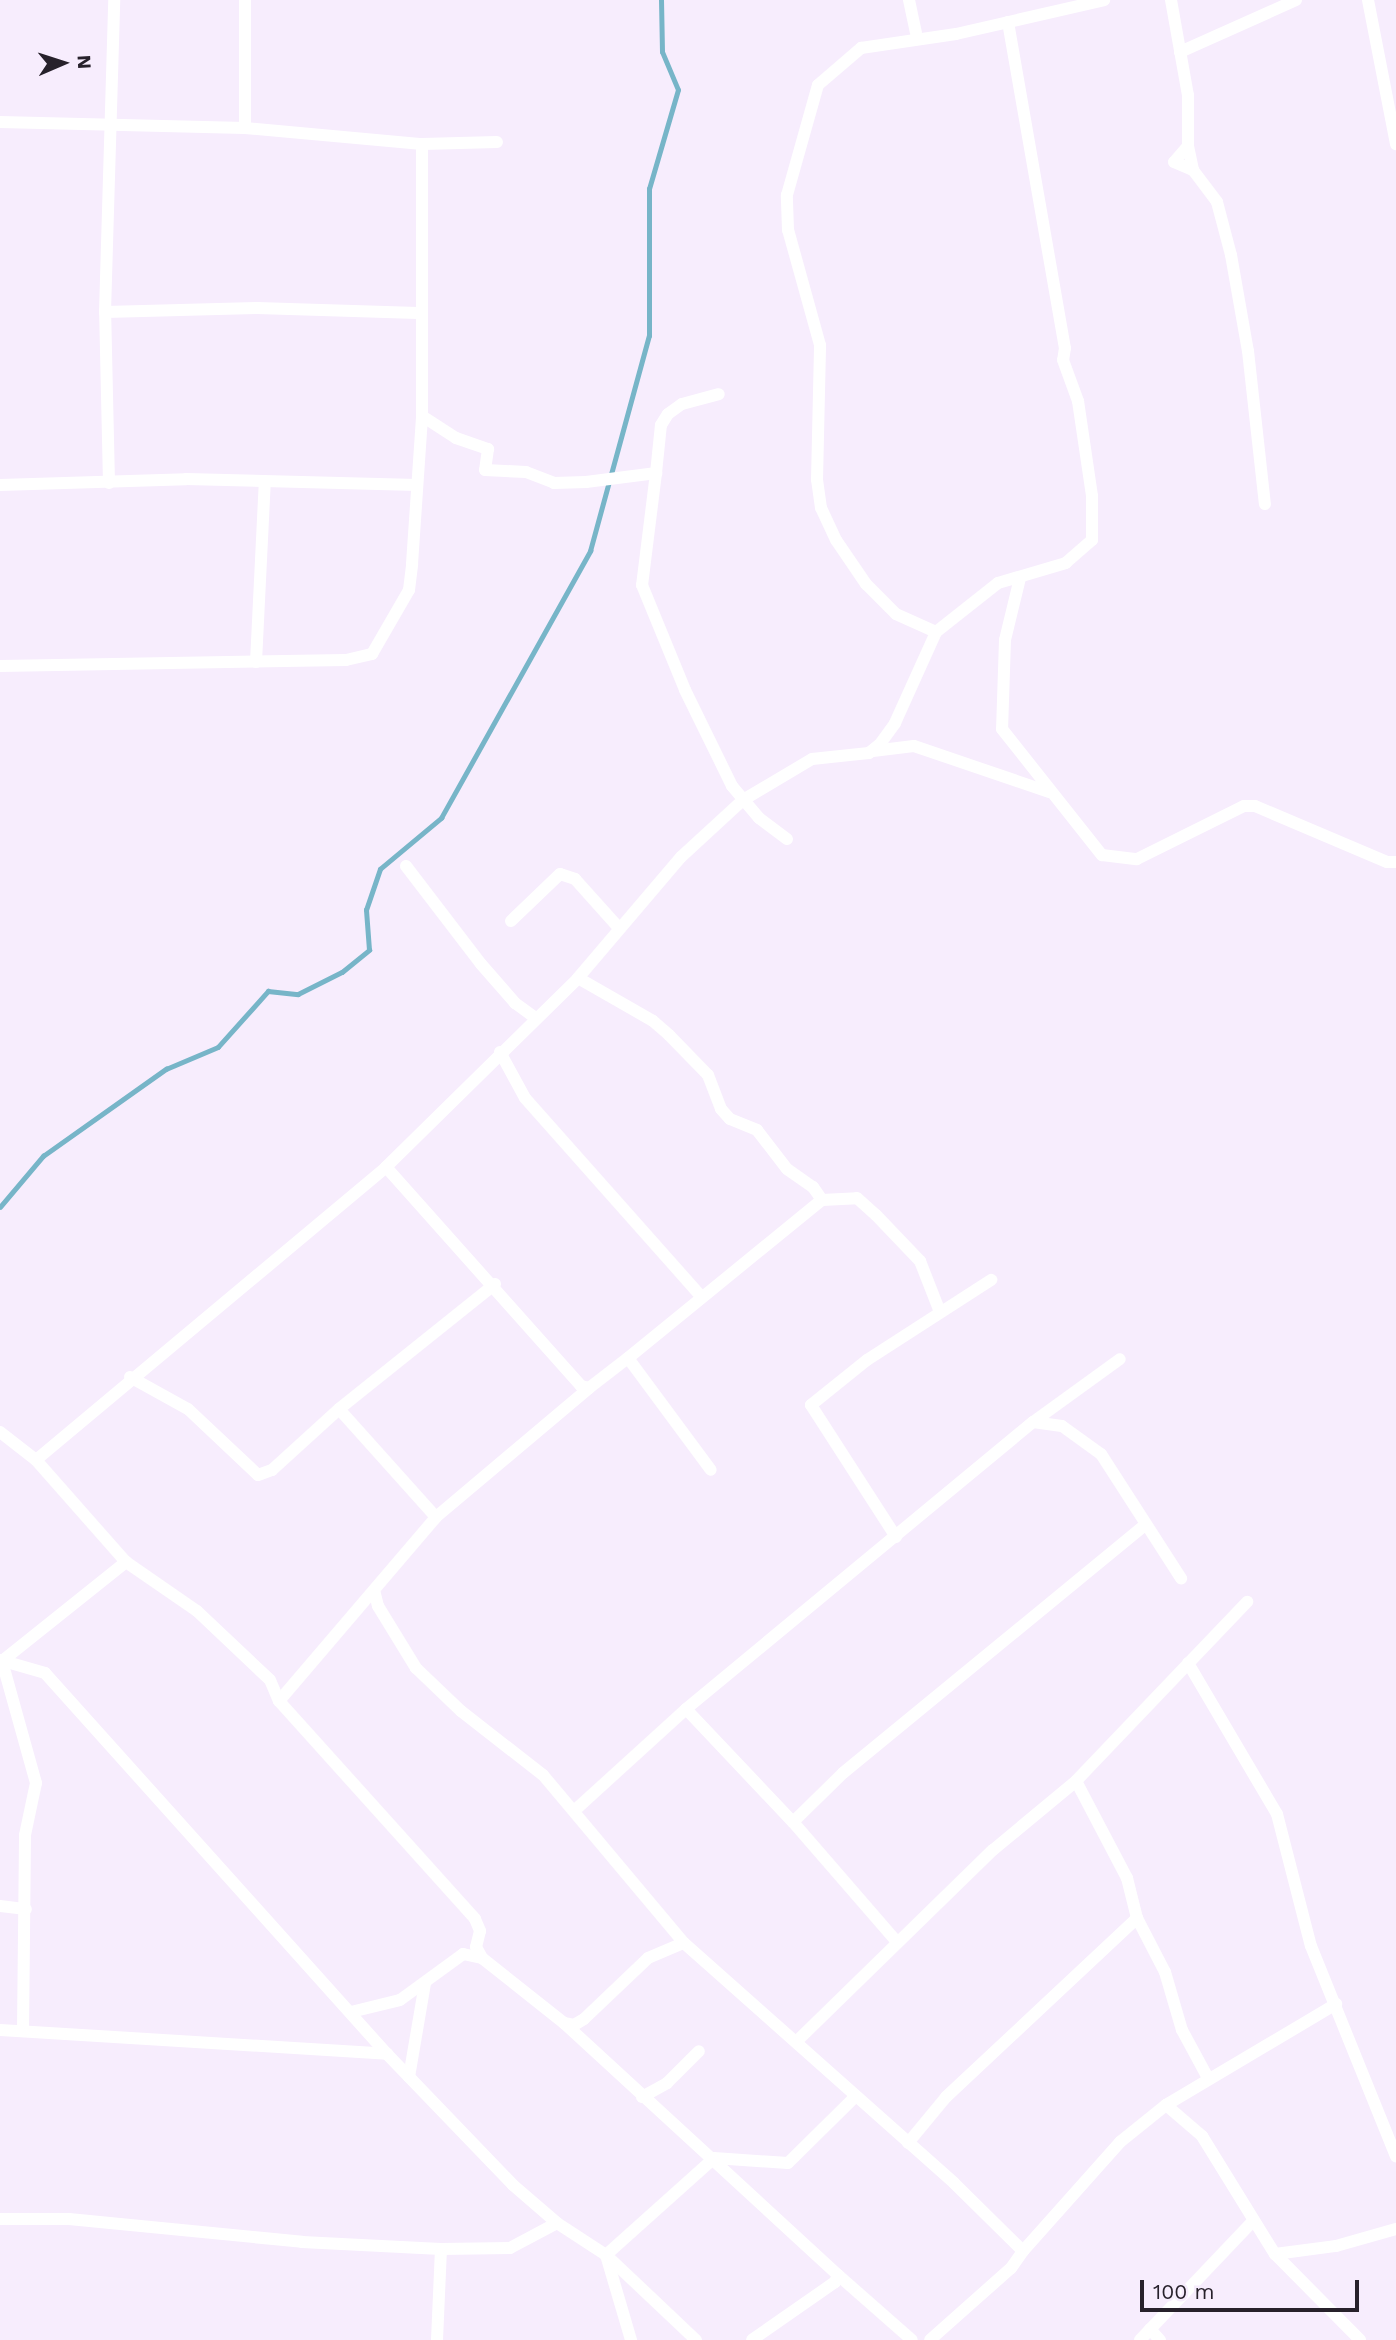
<!DOCTYPE html>
<style>
body{margin:0}
#map{position:relative;width:1396px;height:2340px;overflow:hidden;background:#f7edfd;font-family:"Work Sans",sans-serif}
div>[style]{position:absolute}
.stream>*{height:4.5px;margin:-2.25px;padding:0 2.25px;transform-origin:2.25px;border-radius:2.25px;background:#77b5c8}
.street>*{height:12px;margin:-6px;padding:0 6px;transform-origin:6px;border-radius:6px;background:#fff}
span{translate:-50% -50%;white-space:nowrap;text-align:center;line-height:1.15;-webkit-text-stroke:7px #f7edfd;paint-order:stroke}
.north{position:absolute;left:28px;top:28px;width:70px;height:70px;-webkit-text-stroke:5px #f7edfd;paint-order:stroke;rotate:87deg;font-size:19px;font-weight:700;line-height:28px;text-align:center;color:#27212b}
.north::after{content:'';display:block;margin:auto;width:24px;height:32px;background:#27212b;clip-path:polygon(50% 0,100% 100%,50% 72%,0 100%)}
.scale{position:absolute;left:1140px;top:2280px;width:219px;height:32px;box-sizing:border-box;border:4px solid #27212b;border-top:0;padding-left:9px;font-size:21px;line-height:24px;white-space:nowrap;color:#27212b;-webkit-text-stroke:5px #f7edfd;paint-order:stroke}
</style>
<div id="map">
<div class="stream">
<i style="left:0;top:1207px;width:67px;rotate:-49.9deg"></i>
<i style="left:43px;top:1156px;width:151px;rotate:-35.3deg"></i>
<i style="left:166px;top:1069px;width:56px;rotate:-22.9deg"></i>
<i style="left:218px;top:1047px;width:75px;rotate:-48.2deg"></i>
<i style="left:268px;top:991px;width:30px;rotate:6deg"></i>
<i style="left:298px;top:994px;width:49px;rotate:-26.6deg"></i>
<i style="left:342px;top:972px;width:35px;rotate:-39deg"></i>
<i style="left:369px;top:950px;width:40px;rotate:-94.3deg"></i>
<i style="left:366px;top:910px;width:43px;rotate:-71.1deg"></i>
<i style="left:380px;top:869px;width:80px;rotate:-39.9deg"></i>
<i style="left:441px;top:818px;width:306px;rotate:-60.8deg"></i>
<i style="left:590px;top:551px;width:223px;rotate:-74.7deg"></i>
<i style="left:649px;top:336px;width:147px;rotate:-90deg"></i>
<i style="left:649px;top:189px;width:103px;rotate:-73.7deg"></i>
<i style="left:678px;top:90px;width:41px;rotate:-112.8deg"></i>
<i style="left:662px;top:52px;width:52px;rotate:-91.1deg"></i>
</div>
<div class="street">
<i style="left:245px;top:0;width:128px;rotate:90deg"></i>
<i style="left:909px;top:0;width:38px;rotate:78deg"></i>
<i style="left:1171px;top:0;width:97px;rotate:79.9deg"></i>
<i style="left:1188px;top:95px;width:51px;rotate:90deg"></i>
<i style="left:1188px;top:146px;width:25px;rotate:78deg"></i>
<i style="left:1193px;top:170px;width:40px;rotate:53deg"></i>
<i style="left:1217px;top:202px;width:55px;rotate:75.2deg"></i>
<i style="left:1231px;top:255px;width:97px;rotate:80deg"></i>
<i style="left:1248px;top:351px;width:154px;rotate:83.7deg"></i>
<i style="left:1368px;top:0;width:147px;rotate:79deg"></i>
<i style="left:1008px;top:22px;width:331px;rotate:80.1deg"></i>
<i style="left:1065px;top:348px;width:12px;rotate:99deg"></i>
<i style="left:1063px;top:360px;width:44px;rotate:69.9deg"></i>
<i style="left:1078px;top:401px;width:96px;rotate:81.6deg"></i>
<i style="left:1092px;top:496px;width:44px;rotate:90deg"></i>
<i style="left:1092px;top:540px;width:35px;rotate:139deg"></i>
<i style="left:1066px;top:563px;width:71px;rotate:163.6deg"></i>
<i style="left:998px;top:583px;width:79px;rotate:141.7deg"></i>
<i style="left:936px;top:632px;width:44px;rotate:-155.8deg"></i>
<i style="left:896px;top:614px;width:42px;rotate:-135deg"></i>
<i style="left:866px;top:584px;width:53px;rotate:-124.3deg"></i>
<i style="left:836px;top:540px;width:35px;rotate:-115deg"></i>
<i style="left:821px;top:508px;width:28px;rotate:-98deg"></i>
<i style="left:817px;top:480px;width:135px;rotate:-88.7deg"></i>
<i style="left:820px;top:345px;width:119px;rotate:-105.5deg"></i>
<i style="left:788px;top:230px;width:35px;rotate:-92deg"></i>
<i style="left:787px;top:195px;width:114px;rotate:-74.3deg"></i>
<i style="left:818px;top:85px;width:57px;rotate:-40.7deg"></i>
<i style="left:861px;top:48px;width:96px;rotate:-8.4deg"></i>
<i style="left:956px;top:34px;width:152px;rotate:-12.9deg"></i>
<i style="left:1180px;top:52px;width:127px;rotate:-24.1deg"></i>
<i style="left:0;top:122px;width:245px;rotate:1.4deg"></i>
<i style="left:245px;top:128px;width:178px;rotate:5.2deg"></i>
<i style="left:422px;top:144px;width:75px;rotate:-1.5deg"></i>
<i style="left:1188px;top:146px;width:21px;rotate:131deg"></i>
<i style="left:1174px;top:162px;width:21px;rotate:23deg"></i>
<i style="left:105px;top:312px;width:152px;rotate:-1.5deg"></i>
<i style="left:257px;top:308px;width:161px;rotate:1.8deg"></i>
<i style="left:422px;top:416px;width:40px;rotate:32.9deg"></i>
<i style="left:456px;top:438px;width:34px;rotate:19deg"></i>
<i style="left:488px;top:449px;width:21px;rotate:98deg"></i>
<i style="left:485px;top:470px;width:41px;rotate:2.8deg"></i>
<i style="left:526px;top:472px;width:30px;rotate:21deg"></i>
<i style="left:554px;top:483px;width:32px;rotate:-2deg"></i>
<i style="left:586px;top:482px;width:71px;rotate:-7.3deg"></i>
<i style="left:656px;top:473px;width:48px;rotate:-84.1deg"></i>
<i style="left:661px;top:425px;width:13px;rotate:-58deg"></i>
<i style="left:668px;top:414px;width:17px;rotate:-36deg"></i>
<i style="left:682px;top:404px;width:38px;rotate:-15deg"></i>
<i style="left:656px;top:473px;width:113px;rotate:97.1deg"></i>
<i style="left:642px;top:585px;width:113px;rotate:67.7deg"></i>
<i style="left:685px;top:690px;width:107px;rotate:63.9deg"></i>
<i style="left:732px;top:786px;width:42px;rotate:49.8deg"></i>
<i style="left:759px;top:818px;width:35px;rotate:37deg"></i>
<i style="left:109px;top:483px;width:171px;rotate:-91.3deg"></i>
<i style="left:105px;top:312px;width:312px;rotate:-88.3deg"></i>
<i style="left:0;top:485px;width:186px;rotate:-1.8deg"></i>
<i style="left:186px;top:479px;width:231px;rotate:1.5deg"></i>
<i style="left:1020px;top:578px;width:64px;rotate:103.6deg"></i>
<i style="left:1005px;top:640px;width:89px;rotate:91.9deg"></i>
<i style="left:1002px;top:729px;width:161px;rotate:51.6deg"></i>
<i style="left:1102px;top:855px;width:35px;rotate:7deg"></i>
<i style="left:1137px;top:859px;width:119px;rotate:-26.4deg"></i>
<i style="left:1244px;top:806px;width:11px"></i>
<i style="left:1255px;top:806px;width:143px;rotate:23deg"></i>
<i style="left:1387px;top:862px;width:9px"></i>
<i style="left:256px;top:662px;width:181px;rotate:-87.2deg"></i>
<i style="left:0;top:666px;width:346px;rotate:-1deg"></i>
<i style="left:346px;top:660px;width:27px;rotate:-13deg"></i>
<i style="left:372px;top:654px;width:74px;rotate:-60deg"></i>
<i style="left:409px;top:590px;width:26px;rotate:-83deg"></i>
<i style="left:412px;top:564px;width:148px;rotate:-86.1deg"></i>
<i style="left:422px;top:416px;width:272px;rotate:-90deg"></i>
<i style="left:873px;top:751px;width:41px;rotate:-7deg"></i>
<i style="left:914px;top:746px;width:143px;rotate:18.8deg"></i>
<i style="left:406px;top:866px;width:123px;rotate:52.6deg"></i>
<i style="left:481px;top:964px;width:52px;rotate:48.9deg"></i>
<i style="left:515px;top:1003px;width:26px;rotate:36deg"></i>
<i style="left:511px;top:921px;width:68px;rotate:-43.8deg"></i>
<i style="left:560px;top:874px;width:16px;rotate:18deg"></i>
<i style="left:575px;top:879px;width:66px;rotate:48.1deg"></i>
<i style="left:578px;top:978px;width:86px;rotate:29.8deg"></i>
<i style="left:653px;top:1021px;width:21px;rotate:41deg"></i>
<i style="left:669px;top:1035px;width:56px;rotate:45.7deg"></i>
<i style="left:708px;top:1075px;width:36px;rotate:69deg"></i>
<i style="left:721px;top:1109px;width:13px;rotate:48deg"></i>
<i style="left:730px;top:1119px;width:29px;rotate:22deg"></i>
<i style="left:757px;top:1130px;width:49px;rotate:52.4deg"></i>
<i style="left:787px;top:1169px;width:32px;rotate:35deg"></i>
<i style="left:813px;top:1187px;width:16px;rotate:55deg"></i>
<i style="left:500px;top:1052px;width:52px;rotate:61.5deg"></i>
<i style="left:525px;top:1098px;width:264px;rotate:48.4deg"></i>
<i style="left:386px;top:1167px;width:293px;rotate:48.3deg"></i>
<i style="left:581px;top:1386px;width:8px;rotate:14deg"></i>
<i style="left:589px;top:1388px;width:49px;rotate:-37.6deg"></i>
<i style="left:628px;top:1358px;width:250px;rotate:-39.2deg"></i>
<i style="left:822px;top:1200px;width:35px;rotate:-3deg"></i>
<i style="left:857px;top:1198px;width:25px;rotate:42deg"></i>
<i style="left:876px;top:1215px;width:64px;rotate:46.3deg"></i>
<i style="left:920px;top:1261px;width:55px;rotate:68.6deg"></i>
<i style="left:628px;top:1358px;width:139px;rotate:53.5deg"></i>
<i style="left:130px;top:1377px;width:66px;rotate:28.9deg"></i>
<i style="left:188px;top:1409px;width:96px;rotate:43.3deg"></i>
<i style="left:258px;top:1475px;width:15px;rotate:-20deg"></i>
<i style="left:272px;top:1470px;width:91px;rotate:-42.3deg"></i>
<i style="left:339px;top:1409px;width:200px;rotate:-38.7deg"></i>
<i style="left:339px;top:1409px;width:145px;rotate:48.1deg"></i>
<i style="left:1033px;top:1422px;width:107px;rotate:-35.9deg"></i>
<i style="left:0;top:1432px;width:46px;rotate:37.9deg"></i>
<i style="left:36px;top:1460px;width:136px;rotate:48.6deg"></i>
<i style="left:126px;top:1562px;width:86px;rotate:34.6deg"></i>
<i style="left:197px;top:1611px;width:100px;rotate:43.4deg"></i>
<i style="left:270px;top:1680px;width:23px;rotate:67deg"></i>
<i style="left:279px;top:1701px;width:293px;rotate:48deg"></i>
<i style="left:475px;top:1919px;width:13px;rotate:67deg"></i>
<i style="left:480px;top:1931px;width:16px;rotate:104deg"></i>
<i style="left:476px;top:1947px;width:13px;rotate:61deg"></i>
<i style="left:482px;top:1958px;width:105px;rotate:38.4deg"></i>
<i style="left:564px;top:2023px;width:10px;rotate:11deg"></i>
<i style="left:574px;top:2025px;width:12px;rotate:-31deg"></i>
<i style="left:584px;top:2019px;width:88px;rotate:-43.6deg"></i>
<i style="left:648px;top:1958px;width:39px;rotate:-23deg"></i>
<i style="left:36px;top:1460px;width:456px;rotate:-39.9deg"></i>
<i style="left:386px;top:1167px;width:269px;rotate:-44.5deg"></i>
<i style="left:578px;top:978px;width:159px;rotate:-49.6deg"></i>
<i style="left:681px;top:857px;width:84px;rotate:-42.6deg"></i>
<i style="left:743px;top:800px;width:80px;rotate:-30.7deg"></i>
<i style="left:812px;top:759px;width:57px;rotate:-6deg"></i>
<i style="left:869px;top:753px;width:14px;rotate:-39deg"></i>
<i style="left:880px;top:744px;width:26px;rotate:-54deg"></i>
<i style="left:895px;top:723px;width:100px;rotate:-65.7deg"></i>
<i style="left:896px;top:1537px;width:157px;rotate:-122.8deg"></i>
<i style="left:811px;top:1405px;width:72px;rotate:-38.8deg"></i>
<i style="left:867px;top:1360px;width:148px;rotate:-32.8deg"></i>
<i style="left:374px;top:1590px;width:16px;rotate:76deg"></i>
<i style="left:378px;top:1606px;width:73px;rotate:58.5deg"></i>
<i style="left:416px;top:1668px;width:62px;rotate:43.7deg"></i>
<i style="left:461px;top:1711px;width:104px;rotate:38deg"></i>
<i style="left:543px;top:1775px;width:219px;rotate:50deg"></i>
<i style="left:684px;top:1943px;width:361px;rotate:41.6deg"></i>
<i style="left:954px;top:2183px;width:97px;rotate:44.6deg"></i>
<i style="left:1023px;top:2251px;width:21px;rotate:125deg"></i>
<i style="left:1011px;top:2268px;width:108px;rotate:138.4deg"></i>
<i style="left:0;top:1660px;width:47px;rotate:16.1deg"></i>
<i style="left:45px;top:1673px;width:512px;rotate:48.09deg"></i>
<i style="left:387px;top:2054px;width:182px;rotate:46.1deg"></i>
<i style="left:513px;top:2185px;width:58px;rotate:40.8deg"></i>
<i style="left:557px;top:2223px;width:59px;rotate:33.1deg"></i>
<i style="left:606px;top:2255px;width:89px;rotate:73.6deg"></i>
<i style="left:1188px;top:1663px;width:175px;rotate:59.5deg"></i>
<i style="left:1277px;top:1814px;width:136px;rotate:75.6deg"></i>
<i style="left:1311px;top:1946px;width:227px;rotate:68deg"></i>
<i style="left:279px;top:1701px;width:242px;rotate:-49.5deg"></i>
<i style="left:436px;top:1517px;width:200px;rotate:-40.1deg"></i>
<i style="left:686px;top:1709px;width:156px;rotate:46.6deg"></i>
<i style="left:793px;top:1822px;width:157px;rotate:49.1deg"></i>
<i style="left:1076px;top:1781px;width:110px;rotate:62.3deg"></i>
<i style="left:1127px;top:1878px;width:41px;rotate:76deg"></i>
<i style="left:1137px;top:1918px;width:61px;rotate:62.6deg"></i>
<i style="left:1165px;top:1972px;width:60px;rotate:73.7deg"></i>
<i style="left:1182px;top:2030px;width:55px;rotate:61.6deg"></i>
<i style="left:574px;top:1811px;width:151px;rotate:-42.3deg"></i>
<i style="left:686px;top:1709px;width:450px;rotate:-39.6deg"></i>
<i style="left:1033px;top:1422px;width:29px;rotate:8deg"></i>
<i style="left:1062px;top:1426px;width:48px;rotate:35.7deg"></i>
<i style="left:1101px;top:1454px;width:148px;rotate:57.2deg"></i>
<i style="left:793px;top:1822px;width:70px;rotate:-44.4deg"></i>
<i style="left:843px;top:1773px;width:391px;rotate:-39.4deg"></i>
<i style="left:0;top:1906px;width:26px;rotate:7deg"></i>
<i style="left:351px;top:2012px;width:50px;rotate:-13.8deg"></i>
<i style="left:400px;top:2000px;width:78px;rotate:-36.1deg"></i>
<i style="left:463px;top:1954px;width:19px;rotate:12deg"></i>
<i style="left:564px;top:2023px;width:372px;rotate:42.6deg"></i>
<i style="left:838px;top:2275px;width:8px;rotate:113deg"></i>
<i style="left:835px;top:2282px;width:101px;rotate:145.1deg"></i>
<i style="left:0;top:2030px;width:388px;rotate:3.5deg"></i>
<i style="left:23px;top:2030px;width:195px;rotate:-89.4deg"></i>
<i style="left:25px;top:1835px;width:53px;rotate:-78.1deg"></i>
<i style="left:36px;top:1783px;width:127px;rotate:-105.6deg"></i>
<i style="left:2px;top:1661px;width:159px;rotate:-38.6deg"></i>
<i style="left:797px;top:2041px;width:274px;rotate:-44.3deg"></i>
<i style="left:993px;top:1850px;width:108px;rotate:-39.7deg"></i>
<i style="left:1076px;top:1781px;width:248px;rotate:-46.3deg"></i>
<i style="left:409px;top:2077px;width:95px;rotate:-80.3deg"></i>
<i style="left:642px;top:2097px;width:29px;rotate:-29deg"></i>
<i style="left:667px;top:2083px;width:45px;rotate:-45deg"></i>
<i style="left:1166px;top:2105px;width:198px;rotate:-30.7deg"></i>
<i style="left:908px;top:2143px;width:60px;rotate:-50.4deg"></i>
<i style="left:946px;top:2097px;width:262px;rotate:-43.1deg"></i>
<i style="left:0;top:2219px;width:69px"></i>
<i style="left:69px;top:2219px;width:234px;rotate:5.6deg"></i>
<i style="left:302px;top:2242px;width:139px;rotate:2.9deg"></i>
<i style="left:441px;top:2249px;width:69px;rotate:-0.8deg"></i>
<i style="left:510px;top:2248px;width:53px;rotate:-28deg"></i>
<i style="left:1023px;top:2251px;width:146px;rotate:-48.3deg"></i>
<i style="left:1120px;top:2142px;width:59px;rotate:-38.8deg"></i>
<i style="left:1166px;top:2105px;width:48px;rotate:40.7deg"></i>
<i style="left:1202px;top:2136px;width:139px;rotate:58.3deg"></i>
<i style="left:1275px;top:2254px;width:121px;rotate:45.3deg"></i>
<i style="left:1275px;top:2254px;width:62px;rotate:-7.5deg"></i>
<i style="left:1336px;top:2246px;width:62px;rotate:-15.8deg"></i>
<i style="left:838px;top:2275px;width:98px;rotate:41.3deg"></i>
<i style="left:1150px;top:2329px;width:15px;rotate:48deg"></i>
<i style="left:437px;top:2340px;width:91px;rotate:-87.5deg"></i>
<i style="left:696px;top:2340px;width:124px;rotate:-136.6deg"></i>
<i style="left:606px;top:2255px;width:145px;rotate:-41.9deg"></i>
<i style="left:714px;top:2158px;width:74px;rotate:3.9deg"></i>
<i style="left:788px;top:2163px;width:95px;rotate:-44.6deg"></i>
<i style="left:1140px;top:2340px;width:163px;rotate:-46.5deg"></i>
</div>
<div class="north">N</div>
<div class="scale">100 m</div>
</div>
